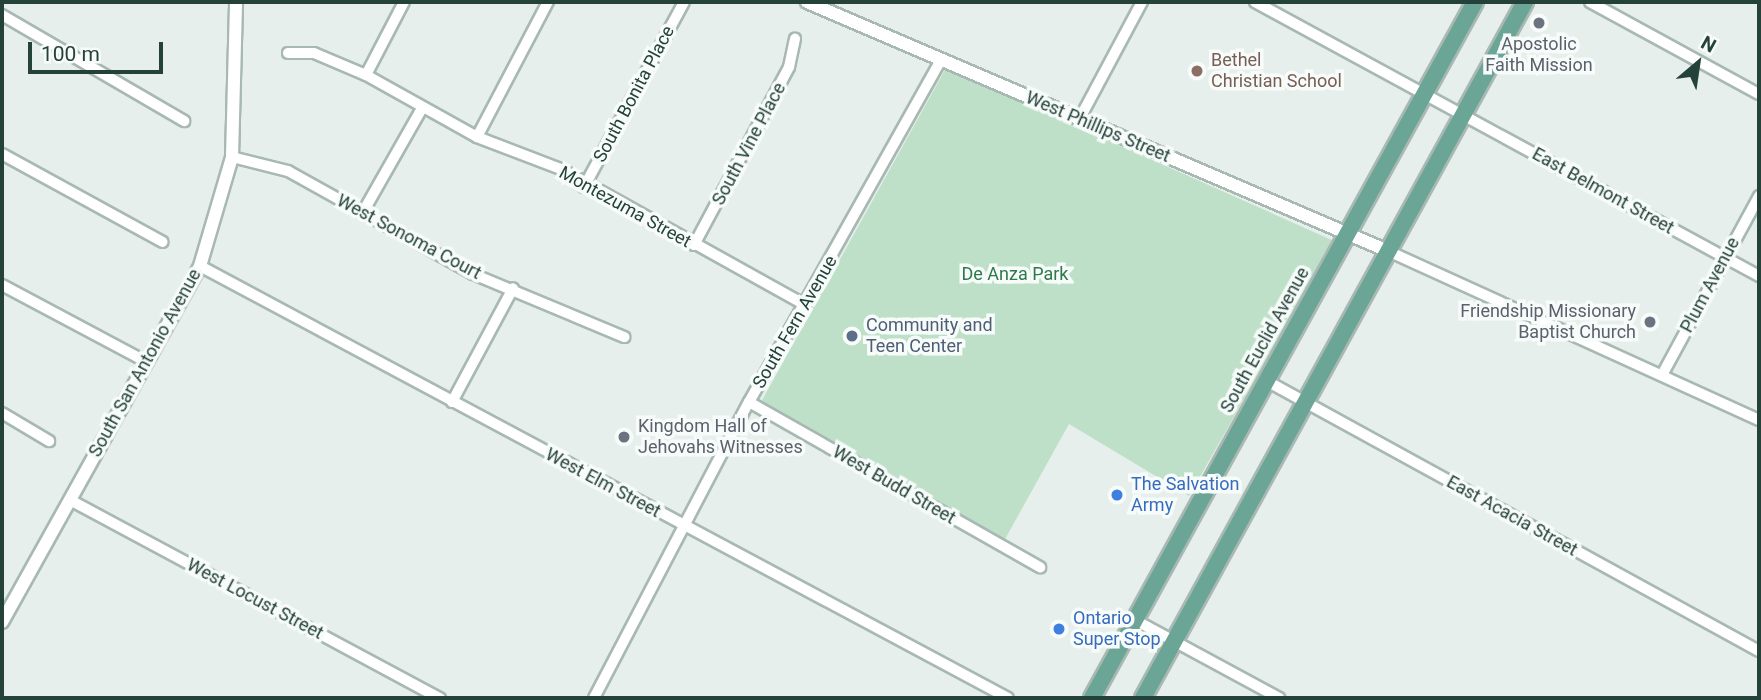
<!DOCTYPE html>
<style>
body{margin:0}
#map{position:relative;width:1761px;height:700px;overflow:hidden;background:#e6efeb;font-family:Roboto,sans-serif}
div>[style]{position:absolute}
.green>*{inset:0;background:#bfe0c8}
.roads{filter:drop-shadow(2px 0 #a8b8b2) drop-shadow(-2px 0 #a8b8b2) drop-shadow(0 2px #a8b8b2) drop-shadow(0 -2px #a8b8b2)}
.minor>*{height:10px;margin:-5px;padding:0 5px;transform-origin:5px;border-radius:5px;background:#fff}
.tertiary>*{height:12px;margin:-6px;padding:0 6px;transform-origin:6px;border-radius:6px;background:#fff}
.primary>*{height:16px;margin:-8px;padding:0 8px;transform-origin:8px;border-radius:8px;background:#6aa596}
.dots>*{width:19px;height:19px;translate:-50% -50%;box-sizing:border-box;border:4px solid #f7fbf9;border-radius:50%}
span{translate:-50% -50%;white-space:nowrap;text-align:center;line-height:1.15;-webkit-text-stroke:7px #f7fbf9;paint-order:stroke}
.worship-label{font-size:18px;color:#5b616d}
.right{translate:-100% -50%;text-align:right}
.left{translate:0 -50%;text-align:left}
.education-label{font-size:18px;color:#785e54}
.street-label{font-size:18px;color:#24423a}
.park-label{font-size:18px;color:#2d7a4b}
.service-label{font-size:18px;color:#4e5e75}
.shop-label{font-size:18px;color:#366cbe}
.frame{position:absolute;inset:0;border:4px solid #24423a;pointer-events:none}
.north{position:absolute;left:1663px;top:28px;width:70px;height:70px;-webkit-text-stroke:5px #f7fbf9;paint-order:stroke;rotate:29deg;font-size:19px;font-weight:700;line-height:28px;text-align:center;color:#24423a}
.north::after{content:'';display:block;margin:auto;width:24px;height:32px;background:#24423a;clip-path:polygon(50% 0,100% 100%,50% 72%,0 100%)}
.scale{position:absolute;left:28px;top:42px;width:135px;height:32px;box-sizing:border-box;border:4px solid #24423a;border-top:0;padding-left:9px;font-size:21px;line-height:24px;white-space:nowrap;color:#24423a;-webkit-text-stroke:5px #f7fbf9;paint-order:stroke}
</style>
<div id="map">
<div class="green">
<i style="clip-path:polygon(946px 68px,1334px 241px,1189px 496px,1069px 424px,1004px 541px,761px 402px)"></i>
</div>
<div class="roads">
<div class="minor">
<i style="left:1255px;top:2px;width:574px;rotate:28.53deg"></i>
<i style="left:1590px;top:2px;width:192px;rotate:28.6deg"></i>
<i style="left:2px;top:15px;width:211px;rotate:30.2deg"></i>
<i style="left:288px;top:53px;width:26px"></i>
<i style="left:314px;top:53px;width:56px;rotate:22.9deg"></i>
<i style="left:366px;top:75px;width:127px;rotate:29.2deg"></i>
<i style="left:477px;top:137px;width:90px;rotate:20.9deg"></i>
<i style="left:561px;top:169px;width:279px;rotate:29.1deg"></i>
<i style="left:366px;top:75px;width:82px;rotate:-62.5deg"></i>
<i style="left:1080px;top:118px;width:132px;rotate:-61.9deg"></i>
<i style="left:477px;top:137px;width:153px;rotate:-62.3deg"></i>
<i style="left:2px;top:154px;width:183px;rotate:28.7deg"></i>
<i style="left:232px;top:157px;width:58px;rotate:14deg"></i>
<i style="left:288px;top:171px;width:212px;rotate:29.1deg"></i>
<i style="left:473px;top:274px;width:164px;rotate:22.6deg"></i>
<i style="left:584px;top:187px;width:210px;rotate:-61.6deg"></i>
<i style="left:363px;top:212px;width:120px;rotate:-60.4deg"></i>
<i style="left:694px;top:245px;width:202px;rotate:-61.9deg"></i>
<i style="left:789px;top:67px;width:29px;rotate:-78deg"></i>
<i style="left:1388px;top:251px;width:408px;rotate:24.5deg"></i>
<i style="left:200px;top:266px;width:916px;rotate:28.13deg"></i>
<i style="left:2px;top:285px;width:162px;rotate:28deg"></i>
<i style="left:1662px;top:375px;width:204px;rotate:-61.5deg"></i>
<i style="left:1265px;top:380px;width:563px;rotate:28.75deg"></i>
<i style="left:452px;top:402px;width:129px;rotate:-61.8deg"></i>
<i style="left:749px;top:402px;width:335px;rotate:29.6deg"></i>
<i style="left:2px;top:413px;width:55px;rotate:30.8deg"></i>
<i style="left:70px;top:500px;width:420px;rotate:28.2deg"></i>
<i style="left:1135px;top:620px;width:164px;rotate:28.4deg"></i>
<i style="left:594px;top:698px;width:334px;rotate:-62.4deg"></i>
<i style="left:749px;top:402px;width:392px;rotate:-60.7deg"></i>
</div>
<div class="tertiary">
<i style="left:807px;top:2px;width:632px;rotate:23.2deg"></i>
<i style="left:2px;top:622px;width:407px;rotate:-60.9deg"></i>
<i style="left:200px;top:266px;width:114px;rotate:-73.6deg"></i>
<i style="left:232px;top:157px;width:155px;rotate:-88.5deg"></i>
</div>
<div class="primary">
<i style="left:1092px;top:698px;width:794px;rotate:-61.18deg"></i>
<i style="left:1143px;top:698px;width:794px;rotate:-61.24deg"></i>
</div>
</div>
<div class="dots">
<i style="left:1539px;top:23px;background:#6b7280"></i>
<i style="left:1197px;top:71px;background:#8d6e63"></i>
<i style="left:1650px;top:322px;background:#6b7280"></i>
<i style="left:852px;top:336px;background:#5c6f8a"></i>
<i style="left:624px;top:437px;background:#6b7280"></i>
<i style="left:1117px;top:495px;background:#3f7fe0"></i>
<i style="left:1059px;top:629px;background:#3f7fe0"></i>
</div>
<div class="worship-label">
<span style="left:1539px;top:55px">Apostolic<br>Faith Mission</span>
<span class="right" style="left:1636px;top:322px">Friendship Missionary<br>Baptist Church</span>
<span class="left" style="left:638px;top:437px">Kingdom Hall of<br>Jehovahs Witnesses</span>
</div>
<div class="education-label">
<span class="left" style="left:1211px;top:71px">Bethel<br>Christian School</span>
</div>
<div class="street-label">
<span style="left:634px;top:94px;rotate:-62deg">South Bonita Place</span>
<span style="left:1098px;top:127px;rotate:23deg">West Phillips Street</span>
<span style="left:749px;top:144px;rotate:-62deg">South Vine Place</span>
<span style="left:1603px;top:191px;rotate:29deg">East Belmont Street</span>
<span style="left:625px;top:207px;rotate:29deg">Montezuma Street</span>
<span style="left:409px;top:237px;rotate:28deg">West Sonoma Court</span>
<span style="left:1710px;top:285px;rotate:-62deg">Plum Avenue</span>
<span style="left:795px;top:322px;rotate:-60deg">South Fern Avenue</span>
<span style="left:1265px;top:340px;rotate:-61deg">South Euclid Avenue</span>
<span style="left:145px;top:363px;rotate:-61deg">South San Antonio Avenue</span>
<span style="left:603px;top:483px;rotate:28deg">West Elm Street</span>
<span style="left:894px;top:485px;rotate:30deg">West Budd Street</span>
<span style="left:1512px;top:516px;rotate:29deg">East Acacia Street</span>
<span style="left:255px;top:599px;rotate:28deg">West Locust Street</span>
</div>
<div class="park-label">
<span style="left:1015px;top:274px">De Anza Park</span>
</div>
<div class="service-label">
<span class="left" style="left:866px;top:336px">Community and<br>Teen Center</span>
</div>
<div class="shop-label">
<span class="left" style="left:1131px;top:495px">The Salvation<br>Army</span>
<span class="left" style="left:1073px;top:629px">Ontario<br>Super Stop</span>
</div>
<div class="frame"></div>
<div class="north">N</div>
<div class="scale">100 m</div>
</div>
